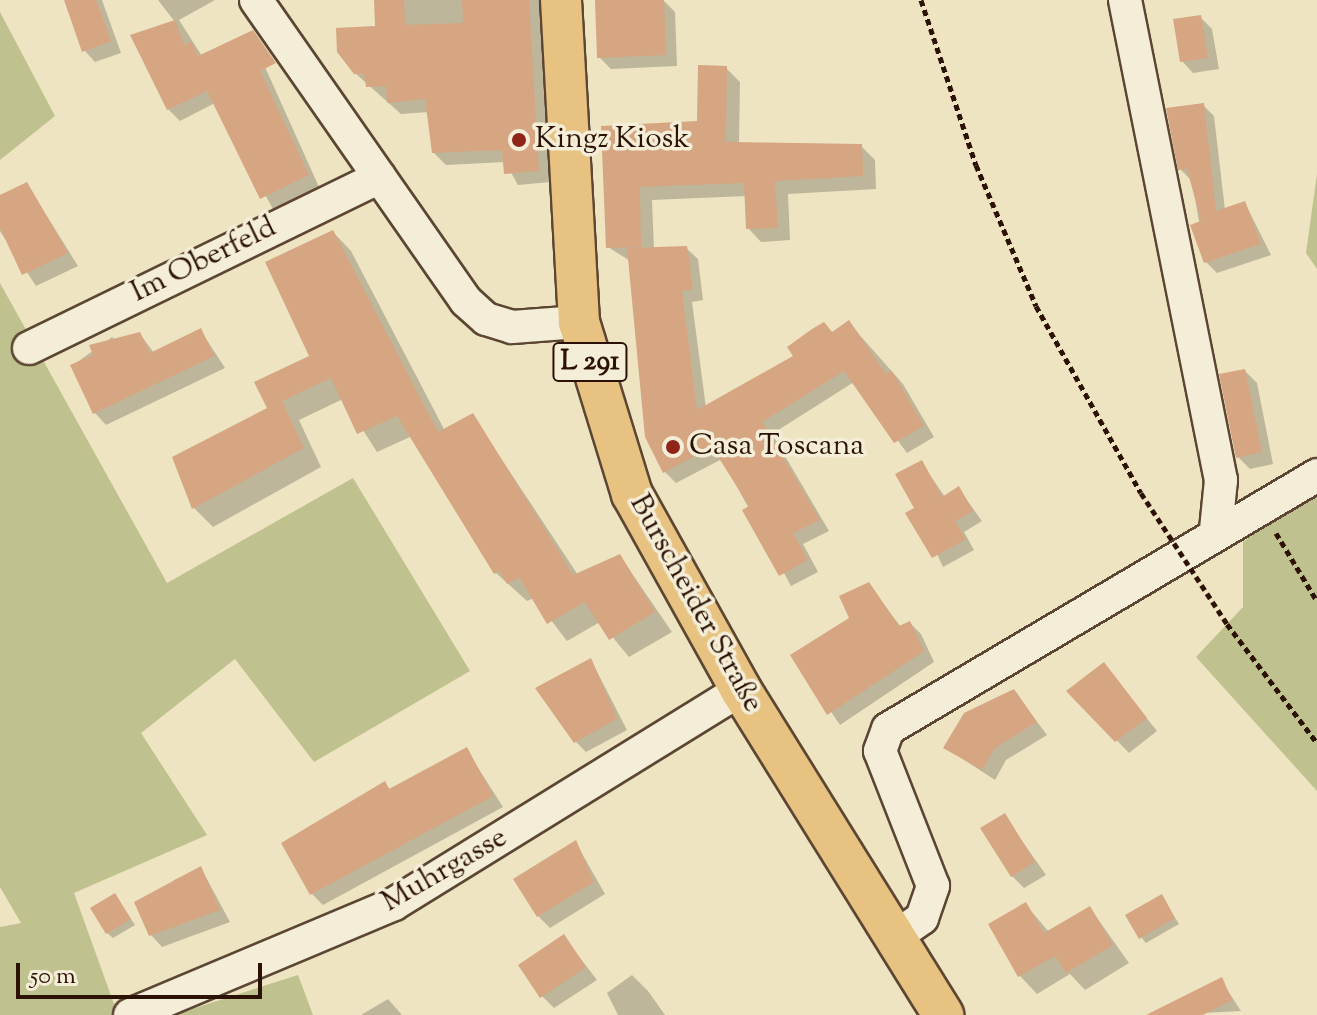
<!DOCTYPE html>
<meta charset="utf-8">
<style>
body{margin:0}
#map{position:relative;width:1317px;height:1015px;overflow:hidden;background:#eee4c1;font-family:"Sorts Mill Goudy",serif}
div>[style]{position:absolute}
.green>*{inset:0;background:#bfc28e}
.shadow>*{inset:0;background:#0003}
.building>*{inset:0;background:#d6a582}
.path>*{height:5px;margin-top:-2.5px;transform-origin:0;background:repeating-linear-gradient(90deg,#2c1204 0 6px,transparent 0 10px)}
.roads{filter:drop-shadow(2px 0 #5c4633) drop-shadow(-2px 0 #5c4633) drop-shadow(0 2px #5c4633) drop-shadow(0 -2px #5c4633)}
.minor>*{height:32px;margin:-16px;padding:0 16px;transform-origin:16px;border-radius:16px;background:#f4edd7}
.major>*{height:40px;margin:-20px;padding:0 20px;transform-origin:20px;border-radius:20px;background:#e7c280}
.path-bridge>*{height:5px;margin-top:-2.5px;transform-origin:0;background:repeating-linear-gradient(90deg,#2c1204 0 6px,transparent 0 10px)}
.dots>*{width:22px;height:22px;translate:-50% -50%;box-sizing:border-box;border:4px solid #f4edd7;border-radius:50%}
span{translate:-50% -50%;white-space:nowrap;text-align:center;line-height:1.15;-webkit-text-stroke:7px #f4edd7;paint-order:stroke}
.shield-label span{padding:2px 6px;background:#f4edd7;border:2px solid;border-radius:6px;-webkit-text-stroke-width:0}
.shield-label{font-size:28px;color:#2c1204;font-weight:700}
.poi-label{font-size:30px;color:#2c1204}
.left{translate:0 -50%;text-align:left}
.street-label{font-size:30px;color:#2c1204}
.scale{position:absolute;left:16px;top:963px;width:246px;height:36px;box-sizing:border-box;border:4px solid #2c1204;border-top:0;padding-left:10px;font-size:24px;line-height:28px;white-space:nowrap;color:#2c1204;-webkit-text-stroke:6px #f4edd7;paint-order:stroke}
</style>
<div id="map">
<div class="green">
<i style="clip-path:polygon(0 12px,55px 116px,0 160px)"></i>
<i style="clip-path:polygon(1317px 174px,1317px 269px,1306px 253px)"></i>
<i style="clip-path:polygon(0 283px,167px 583px,353px 478px,470px 671px,314px 762px,235px 659px,141px 733px,207px 835px,74px 893px,118px 1015px,0 1015px,0 927px,21px 923px,0 887px)"></i>
<i style="clip-path:polygon(1317px 491px,1317px 791px,1196px 657px,1243px 607px,1243px 542px)"></i>
<i style="clip-path:polygon(298px 975px,313px 1015px,173px 1015px)"></i>
</div>
<div class="shadow">
<i style="clip-path:polygon(66px 0,102px 0,121px 53px,95px 62px,84px 50px)"></i>
<i style="clip-path:polygon(158px 0,215px 0,179px 20px,202px 56px,256px 47px,319px 187px,273px 209px,215px 103px,180px 121px,168px 109px,175px 22px)"></i>
<i style="clip-path:polygon(376px 0,541px 0,550px 182px,518px 185px,505px 162px,446px 165px,433px 152px,429px 112px,401px 114px,355px 73px,377px 28px)"></i>
<i style="clip-path:polygon(663px 0,675px 12px,677px 66px,611px 69px,599px 57px)"></i>
<i style="clip-path:polygon(1200px 17px,1212px 29px,1219px 69px,1193px 73px,1182px 61px)"></i>
<i style="clip-path:polygon(726px 68px,740px 82px,739px 144px,861px 146px,875px 160px,876px 189px,788px 194px,790px 240px,761px 242px,748px 228px,747px 196px,652px 200px,654px 249px,686px 248px,698px 259px,703px 300px,692px 302px,706px 408px,849px 323px,903px 384px,934px 437px,907px 453px,854px 382px,772px 434px,829px 531px,803px 544px,818px 572px,791px 586px,722px 459px,676px 483px,665px 472px,630px 261px,608px 247px,603px 128px,699px 123px)"></i>
<i style="clip-path:polygon(1203px 105px,1214px 116px,1225px 210px,1245px 203px,1271px 255px,1217px 273px,1206px 262px,1192px 181px,1180px 169px)"></i>
<i style="clip-path:polygon(27px 184px,78px 266px,36px 286px,0 231px,0 197px)"></i>
<i style="clip-path:polygon(333px 232px,351px 251px,445px 431px,473px 416px,578px 575px,620px 556px,672px 632px,629px 657px,600px 622px,567px 641px,534px 598px,527px 601px,496px 573px,412px 436px,377px 452px,343px 399px,299px 420px,321px 467px,213px 527px,194px 508px,174px 458px,270px 409px,312px 357px)"></i>
<i style="clip-path:polygon(201px 331px,225px 368px,106px 425px,95px 413px,72px 366px,112px 337px,119px 344px,140px 334px,154px 353px)"></i>
<i style="clip-path:polygon(1245px 371px,1257px 383px,1273px 464px,1250px 469px,1238px 457px)"></i>
<i style="clip-path:polygon(921px 462px,945px 497px,959px 489px,982px 521px,964px 532px,974px 550px,943px 567px,916px 509px)"></i>
<i style="clip-path:polygon(868px 584px,901px 627px,910px 623px,921px 634px,934px 662px,840px 725px,793px 656px,852px 618px)"></i>
<i style="clip-path:polygon(591px 660px,627px 730px,586px 752px,575px 741px)"></i>
<i style="clip-path:polygon(1103px 664px,1157px 731px,1129px 753px,1069px 691px)"></i>
<i style="clip-path:polygon(1014px 691px,1047px 735px,1006px 760px,995px 780px,946px 748px)"></i>
<i style="clip-path:polygon(466px 749px,503px 807px,323px 905px,312px 894px,385px 784px,391px 790px)"></i>
<i style="clip-path:polygon(1004px 815px,1046px 875px,1024px 888px,1012px 876px)"></i>
<i style="clip-path:polygon(576px 843px,605px 894px,550px 928px,538px 916px)"></i>
<i style="clip-path:polygon(201px 868px,230px 922px,162px 947px,151px 935px,174px 880px)"></i>
<i style="clip-path:polygon(115px 895px,135px 925px,113px 938px,107px 933px)"></i>
<i style="clip-path:polygon(1161px 896px,1179px 924px,1146px 943px,1141px 937px)"></i>
<i style="clip-path:polygon(1026px 905px,1049px 932px,1090px 908px,1129px 963px,1085px 990px,1070px 974px,1037px 994px,1020px 976px)"></i>
<i style="clip-path:polygon(564px 937px,597px 980px,554px 1008px,542px 996px)"></i>
<i style="clip-path:polygon(632px 975px,648px 991px,665px 1015px,618px 1015px,607px 993px)"></i>
<i style="clip-path:polygon(1221px 980px,1241px 1011px,1165px 1015px)"></i>
<i style="clip-path:polygon(388px 999px,402px 1015px,361px 1015px)"></i>
</div>
<div class="building">
<i style="clip-path:polygon(64px 0,96px 0,111px 41px,82px 52px)"></i>
<i style="clip-path:polygon(374px 0,404px 0,405px 25px,463px 23px,462px 0,529px 0,539px 171px,504px 174px,502px 150px,432px 153px,425px 99px,387px 103px,386px 86px,366px 87px,364px 74px,354px 74px,337px 52px,336px 28px,375px 26px)"></i>
<i style="clip-path:polygon(595px 0,664px 0,666px 55px,597px 58px)"></i>
<i style="clip-path:polygon(1201px 15px,1208px 58px,1180px 62px,1173px 19px)"></i>
<i style="clip-path:polygon(175px 20px,184px 45px,191px 42px,198px 56px,253px 30px,276px 63px,260px 71px,309px 175px,260px 199px,207px 91px,167px 110px,130px 35px)"></i>
<i style="clip-path:polygon(698px 65px,727px 66px,726px 142px,862px 144px,863px 176px,775px 181px,778px 228px,746px 229px,744px 183px,640px 187px,641px 247px,606px 248px,601px 126px,697px 121px)"></i>
<i style="clip-path:polygon(1204px 103px,1216px 211px,1245px 201px,1261px 244px,1204px 263px,1190px 225px,1201px 221px,1187px 169px,1178px 170px,1166px 108px)"></i>
<i style="clip-path:polygon(27px 182px,68px 253px,22px 275px,0 228px,0 195px)"></i>
<i style="clip-path:polygon(333px 230px,438px 432px,473px 413px,573px 575px,620px 554px,655px 612px,609px 640px,585px 602px,547px 624px,519px 577px,507px 584px,500px 571px,494px 574px,397px 416px,357px 434px,331px 378px,282px 401px,304px 448px,192px 509px,172px 457px,267px 408px,254px 382px,309px 356px,265px 262px)"></i>
<i style="clip-path:polygon(687px 246px,693px 289px,682px 291px,697px 410px,793px 356px,787px 347px,812px 329px,824px 322px,832px 332px,849px 320px,886px 374px,892px 371px,924px 426px,894px 443px,844px 371px,762px 422px,820px 520px,793px 533px,808px 560px,779px 576px,742px 510px,749px 506px,712px 447px,663px 473px,645px 437px,627px 248px)"></i>
<i style="clip-path:polygon(201px 328px,214px 356px,93px 414px,70px 365px,93px 355px,89px 345px,140px 332px,150px 353px)"></i>
<i style="clip-path:polygon(1245px 369px,1262px 452px,1236px 458px,1219px 374px)"></i>
<i style="clip-path:polygon(922px 460px,942px 497px,959px 486px,973px 511px,955px 521px,966px 539px,932px 558px,905px 513px,914px 508px,895px 474px)"></i>
<i style="clip-path:polygon(869px 582px,899px 626px,910px 621px,924px 651px,827px 715px,790px 655px,849px 618px,839px 596px)"></i>
<i style="clip-path:polygon(591px 658px,617px 719px,574px 743px,535px 688px)"></i>
<i style="clip-path:polygon(1104px 662px,1147px 718px,1115px 742px,1066px 691px)"></i>
<i style="clip-path:polygon(1014px 689px,1037px 722px,995px 748px,982px 770px,943px 748px,964px 713px)"></i>
<i style="clip-path:polygon(467px 747px,493px 796px,310px 895px,281px 843px,385px 781px,389px 789px)"></i>
<i style="clip-path:polygon(1005px 813px,1035px 862px,1011px 877px,980px 828px)"></i>
<i style="clip-path:polygon(576px 840px,594px 882px,537px 917px,513px 879px)"></i>
<i style="clip-path:polygon(201px 866px,220px 910px,149px 936px,134px 902px)"></i>
<i style="clip-path:polygon(115px 893px,131px 919px,106px 934px,90px 908px)"></i>
<i style="clip-path:polygon(1162px 894px,1175px 918px,1139px 939px,1125px 915px)"></i>
<i style="clip-path:polygon(1026px 902px,1044px 933px,1090px 906px,1113px 945px,1066px 973px,1055px 956px,1018px 977px,988px 924px)"></i>
<i style="clip-path:polygon(564px 934px,586px 967px,540px 998px,518px 965px)"></i>
<i style="clip-path:polygon(1222px 977px,1232px 1000px,1203px 1015px,1146px 1015px)"></i>
</div>
<div class="path">
<i style="left:921px;top:0;width:174px;rotate:71.6deg"></i>
<i style="left:976px;top:165px;width:153px;rotate:66.9deg"></i>
<i style="left:1036px;top:306px;width:214px;rotate:60.7deg"></i>
<i style="left:1276px;top:533px;width:79px;rotate:58.9deg"></i>
<i style="left:1227px;top:624px;width:149px;rotate:52.9deg"></i>
</div>
<div class="roads">
<div class="minor">
<i style="left:256px;top:0;width:367px;rotate:55.1deg"></i>
<i style="left:466px;top:301px;width:27px;rotate:42deg"></i>
<i style="left:486px;top:319px;width:27px;rotate:17deg"></i>
<i style="left:512px;top:327px;width:67px;rotate:-4.3deg"></i>
<i style="left:1125px;top:0;width:490px;rotate:78.7deg"></i>
<i style="left:1221px;top:480px;width:49px;rotate:95.8deg"></i>
<i style="left:29px;top:348px;width:390px;rotate:-26deg"></i>
<i style="left:895px;top:937px;width:33px;rotate:-35deg"></i>
<i style="left:922px;top:918px;width:34px;rotate:-71deg"></i>
<i style="left:933px;top:886px;width:145px;rotate:-111.4deg"></i>
<i style="left:880px;top:751px;width:23px;rotate:-70deg"></i>
<i style="left:888px;top:729px;width:499px;rotate:-30.6deg"></i>
<i style="left:130px;top:1015px;width:286px;rotate:-22.8deg"></i>
<i style="left:394px;top:904px;width:408px;rotate:-31.7deg"></i>
</div>
<div class="major">
<i style="left:561px;top:0;width:323px;rotate:86.8deg"></i>
<i style="left:579px;top:322px;width:180px;rotate:72.9deg"></i>
<i style="left:632px;top:494px;width:224px;rotate:60.9deg"></i>
<i style="left:741px;top:690px;width:383px;rotate:58.1deg"></i>
</div>
</div>
<div class="path-bridge">
<i style="left:1141px;top:493px;width:157px;rotate:56.7deg"></i>
</div>
<div class="dots">
<i style="left:519px;top:140px;background:#8f2418"></i>
<i style="left:673px;top:447px;background:#8f2418"></i>
</div>
<div class="shield-label">
<span style="left:590px;top:362px">L 291</span>
</div>
<div class="poi-label">
<span class="left" style="left:535px;top:140px">Kingz Kiosk</span>
<span class="left" style="left:689px;top:447px">Casa Toscana</span>
</div>
<div class="street-label">
<span style="left:204px;top:261px;rotate:-26deg">Im Oberfeld</span>
<span style="left:695px;top:604px;rotate:61deg">Burscheider Straße</span>
<span style="left:445px;top:871px;rotate:-30deg">Muhrgasse</span>
</div>
<div class="scale">50 m</div>
</div>
